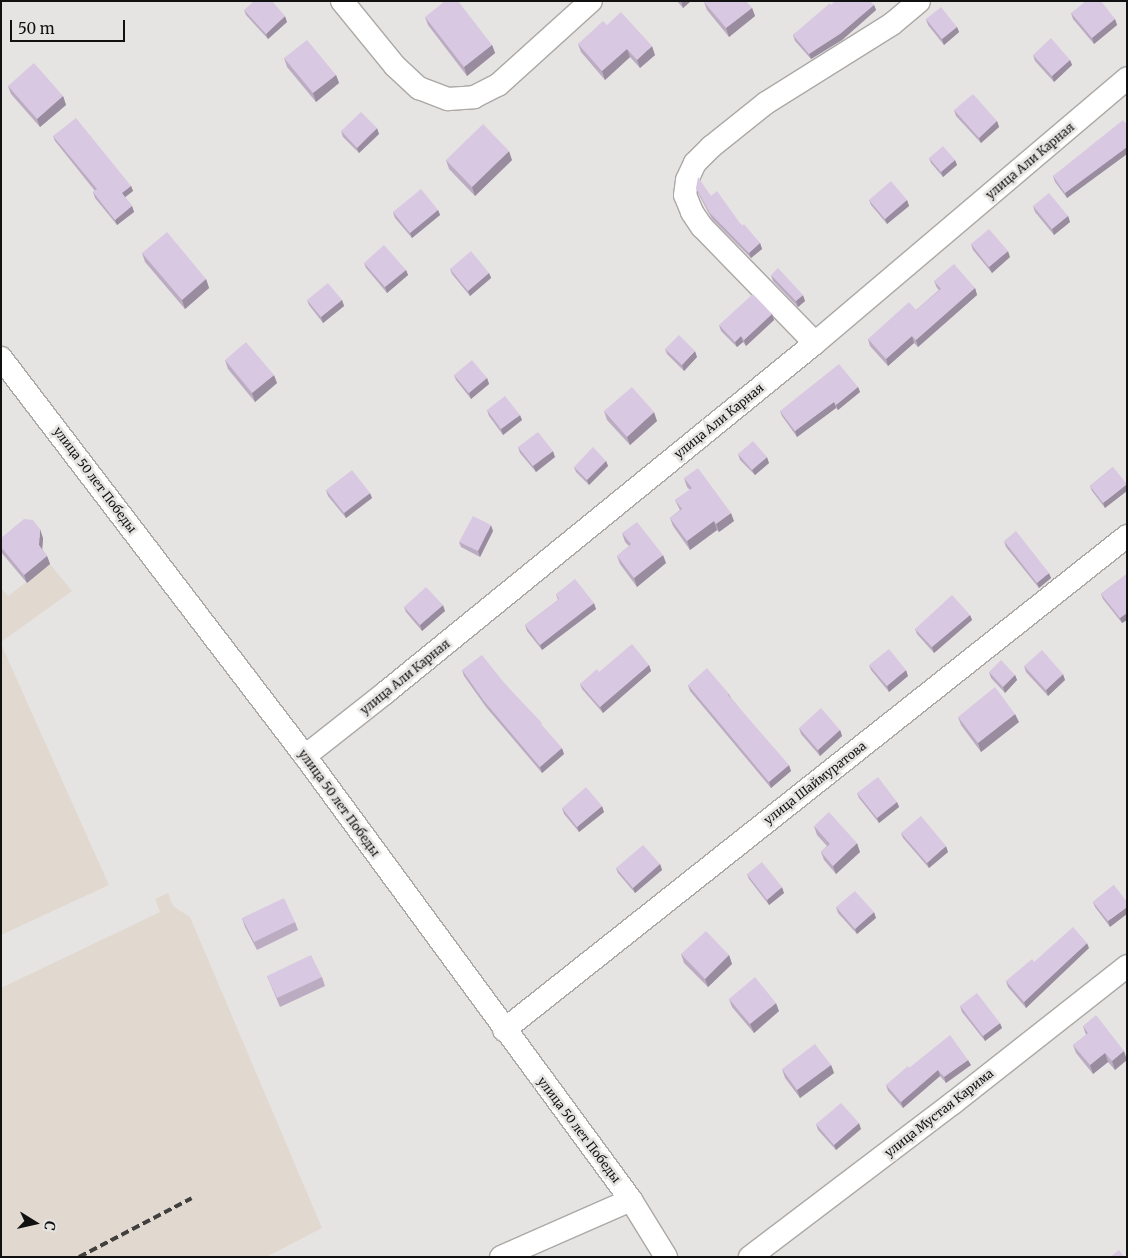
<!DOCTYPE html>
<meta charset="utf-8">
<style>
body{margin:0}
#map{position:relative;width:1128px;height:1258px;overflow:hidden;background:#e6e4e2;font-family:Merriweather,serif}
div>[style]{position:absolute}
.built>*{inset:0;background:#e1d8d0}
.roads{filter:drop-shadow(1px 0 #aba8a6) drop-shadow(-1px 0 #aba8a6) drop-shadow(0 1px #aba8a6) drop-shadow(0 -1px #aba8a6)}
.minor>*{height:22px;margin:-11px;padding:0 11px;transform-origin:11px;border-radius:11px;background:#fff}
.rail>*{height:4px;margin-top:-2px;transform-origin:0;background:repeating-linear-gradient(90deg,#41403f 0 8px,transparent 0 12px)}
.wall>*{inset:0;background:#bbacc2}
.shaded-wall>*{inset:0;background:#988c9e}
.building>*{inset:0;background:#d9c8e2}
span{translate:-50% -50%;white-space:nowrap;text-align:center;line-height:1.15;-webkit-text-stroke:5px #e6e4e2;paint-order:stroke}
.street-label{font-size:12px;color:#121111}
.frame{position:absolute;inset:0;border:2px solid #121111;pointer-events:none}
.north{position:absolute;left:10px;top:1198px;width:50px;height:50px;-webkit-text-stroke:4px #e6e4e2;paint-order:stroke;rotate:100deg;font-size:14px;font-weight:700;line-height:20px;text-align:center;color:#121111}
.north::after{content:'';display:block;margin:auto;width:18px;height:22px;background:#121111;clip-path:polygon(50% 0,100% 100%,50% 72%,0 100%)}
.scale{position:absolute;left:10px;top:20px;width:115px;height:22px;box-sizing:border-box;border:2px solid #121111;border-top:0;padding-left:6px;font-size:15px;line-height:18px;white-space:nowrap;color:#121111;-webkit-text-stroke:4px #e6e4e2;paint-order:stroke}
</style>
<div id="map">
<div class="built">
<i style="clip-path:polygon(50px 564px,72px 591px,1px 642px,1px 588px,8px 596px)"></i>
<i style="clip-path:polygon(1px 644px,109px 885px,1px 935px)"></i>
<i style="clip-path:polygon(168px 893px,173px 906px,190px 917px,322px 1228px,266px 1257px,1px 1257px,1px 988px,160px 912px,155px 899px)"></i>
</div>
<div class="roads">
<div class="minor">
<i style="left:342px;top:1px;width:84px;rotate:50.8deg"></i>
<i style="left:395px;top:66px;width:33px;rotate:43deg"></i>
<i style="left:419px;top:88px;width:31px;rotate:21deg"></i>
<i style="left:448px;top:99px;width:26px;rotate:-4deg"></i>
<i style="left:474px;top:97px;width:27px;rotate:-27deg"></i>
<i style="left:498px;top:85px;width:125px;rotate:-42.1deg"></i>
<i style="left:815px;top:343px;width:162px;rotate:-134.2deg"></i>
<i style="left:702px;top:227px;width:18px;rotate:-124deg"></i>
<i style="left:692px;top:212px;width:18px;rotate:-112deg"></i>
<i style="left:685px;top:195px;width:15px;rotate:-82deg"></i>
<i style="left:687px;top:180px;width:19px;rotate:-65deg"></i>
<i style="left:695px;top:163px;width:23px;rotate:-45deg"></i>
<i style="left:711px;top:147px;width:70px;rotate:-38.7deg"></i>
<i style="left:766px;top:103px;width:149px;rotate:-32.1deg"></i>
<i style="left:892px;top:24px;width:35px;rotate:-40deg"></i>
<i style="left:1px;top:358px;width:501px;rotate:52.63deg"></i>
<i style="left:305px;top:756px;width:551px;rotate:53.71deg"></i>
<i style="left:631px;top:1200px;width:67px;rotate:58.4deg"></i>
<i style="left:305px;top:756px;width:102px;rotate:-38.2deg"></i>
<i style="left:385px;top:693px;width:554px;rotate:-39.14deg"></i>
<i style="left:815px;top:343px;width:409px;rotate:-40.3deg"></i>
<i style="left:504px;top:1030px;width:795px;rotate:-38.41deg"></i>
<i style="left:501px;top:1257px;width:142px;rotate:-23.7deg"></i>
<i style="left:750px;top:1257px;width:255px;rotate:-37.2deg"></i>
<i style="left:953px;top:1103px;width:221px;rotate:-38.2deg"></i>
</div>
</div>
<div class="rail">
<i style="left:79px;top:1257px;width:127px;rotate:-27.6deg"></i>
</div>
<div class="wall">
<i style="clip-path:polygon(677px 1px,691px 1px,683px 8px)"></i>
<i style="clip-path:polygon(704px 2px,752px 8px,755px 16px,729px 37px,707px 10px)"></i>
<i style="clip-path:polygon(831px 5px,874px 5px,876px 10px,842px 40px,811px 59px,795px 41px,793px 35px)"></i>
<i style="clip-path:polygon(244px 10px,287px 22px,268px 39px,246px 15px)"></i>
<i style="clip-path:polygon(1071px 13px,1115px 19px,1117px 25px,1094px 44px,1073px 19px)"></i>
<i style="clip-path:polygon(425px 17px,492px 45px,495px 53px,467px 76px,428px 25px)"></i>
<i style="clip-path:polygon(926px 19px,957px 27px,959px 32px,944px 45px,928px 25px)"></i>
<i style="clip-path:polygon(607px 25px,655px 55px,640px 68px,630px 57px,605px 80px,581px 52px,578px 44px)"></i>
<i style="clip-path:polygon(1033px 55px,1070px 60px,1072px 65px,1054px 82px,1035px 61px)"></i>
<i style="clip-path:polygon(284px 58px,336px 75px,339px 83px,316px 102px,287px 67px)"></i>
<i style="clip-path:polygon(8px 86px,63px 96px,66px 105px,40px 127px,11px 94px)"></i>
<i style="clip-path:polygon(954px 110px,997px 121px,999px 127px,981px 143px,956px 116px)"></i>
<i style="clip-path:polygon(1127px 125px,1127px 154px,1067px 198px,1055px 182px,1053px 176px)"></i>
<i style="clip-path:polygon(341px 131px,379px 134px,359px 153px,343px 137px)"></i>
<i style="clip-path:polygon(53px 136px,131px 186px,133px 191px,125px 197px,132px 206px,134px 212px,117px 225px,95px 198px,93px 192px,95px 191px,55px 141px)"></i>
<i style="clip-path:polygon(929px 158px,955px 160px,957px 165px,943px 177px,931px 163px)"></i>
<i style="clip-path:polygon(446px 160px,512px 160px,475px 196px,449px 169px)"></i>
<i style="clip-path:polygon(696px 188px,711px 196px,760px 243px,762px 249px,751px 258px,712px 219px,698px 193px)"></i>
<i style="clip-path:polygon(869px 200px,907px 200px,909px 206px,887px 224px,871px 205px)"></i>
<i style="clip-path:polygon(1033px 206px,1068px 216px,1070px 222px,1054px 235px,1035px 212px)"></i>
<i style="clip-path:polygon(438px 210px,440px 215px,412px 238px,395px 218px,393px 212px)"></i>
<i style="clip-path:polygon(971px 244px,1010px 257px,992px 273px,973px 250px)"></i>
<i style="clip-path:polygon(142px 253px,206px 279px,209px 288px,185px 309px,145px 262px)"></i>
<i style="clip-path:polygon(364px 263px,406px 270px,408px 275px,387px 293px,366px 268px)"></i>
<i style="clip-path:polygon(450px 269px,489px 273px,491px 278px,470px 296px,452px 274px)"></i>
<i style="clip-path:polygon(771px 275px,805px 301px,798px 307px,773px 281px)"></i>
<i style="clip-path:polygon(934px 281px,975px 288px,977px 295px,918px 347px,914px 343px,888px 366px,870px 346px,868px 339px,916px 310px,939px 290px,937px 288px)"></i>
<i style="clip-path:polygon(307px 300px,342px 300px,344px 306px,323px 323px,309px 305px)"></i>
<i style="clip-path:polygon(772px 314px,774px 320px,746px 346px,743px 342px,737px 347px,721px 331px,719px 325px)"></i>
<i style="clip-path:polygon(665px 349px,697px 357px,684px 371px,667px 354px)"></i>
<i style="clip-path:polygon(225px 360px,277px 383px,255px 402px,228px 369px)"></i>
<i style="clip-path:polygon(454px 375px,487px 378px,489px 384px,471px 399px,456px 380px)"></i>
<i style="clip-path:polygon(858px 387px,860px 392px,838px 410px,836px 408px,797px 437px,782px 416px,780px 411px)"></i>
<i style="clip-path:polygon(487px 410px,522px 420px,503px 435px,489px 416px)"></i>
<i style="clip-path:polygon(604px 411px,657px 421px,630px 445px,607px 420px)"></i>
<i style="clip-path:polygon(518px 447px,555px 457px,536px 472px,520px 453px)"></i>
<i style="clip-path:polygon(738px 454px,769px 463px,755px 475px,740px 460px)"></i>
<i style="clip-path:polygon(606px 461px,608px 466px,589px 485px,576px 472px,574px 467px)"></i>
<i style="clip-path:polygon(1113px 467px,1105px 508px,1092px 491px,1090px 486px)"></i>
<i style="clip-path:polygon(684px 478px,734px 521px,719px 532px,717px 530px,690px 550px,673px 526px,670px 518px,680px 510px,675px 500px,690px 490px,687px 487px)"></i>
<i style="clip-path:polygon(326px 490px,372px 498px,346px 518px,328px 496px)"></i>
<i style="clip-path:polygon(493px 531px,480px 557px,461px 547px,459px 542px)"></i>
<i style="clip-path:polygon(622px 533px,666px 563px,637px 587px,620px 564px,617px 556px,629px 546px,625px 542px)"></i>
<i style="clip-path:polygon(1px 538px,43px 538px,42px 549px,47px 556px,50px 564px,27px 583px,1px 552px)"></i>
<i style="clip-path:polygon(1004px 541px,1051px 578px,1039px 588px,1006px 547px)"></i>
<i style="clip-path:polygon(1127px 574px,1127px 620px,1122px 623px,1103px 599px,1101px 594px)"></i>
<i style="clip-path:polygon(556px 594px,596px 609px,542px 650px,527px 631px,525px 625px,558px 600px)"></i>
<i style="clip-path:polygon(404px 607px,445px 611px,422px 631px,406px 612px)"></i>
<i style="clip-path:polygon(970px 615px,972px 620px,934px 653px,917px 634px,915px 629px)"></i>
<i style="clip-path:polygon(649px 665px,651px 671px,603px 713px,582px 689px,580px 684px,599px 672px)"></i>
<i style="clip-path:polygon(869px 665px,908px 676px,889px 692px,871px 670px)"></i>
<i style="clip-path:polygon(1024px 666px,1065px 680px,1048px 696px,1026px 672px)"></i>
<i style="clip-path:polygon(462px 670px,505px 684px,544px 728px,564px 754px,542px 773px,486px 707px,464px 676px)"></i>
<i style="clip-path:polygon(989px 672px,1015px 675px,1017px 680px,1005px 693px,991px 678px)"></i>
<i style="clip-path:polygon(688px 685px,729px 694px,731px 698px,791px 771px,771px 788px,690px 691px)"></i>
<i style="clip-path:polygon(958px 717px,1019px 722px,981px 752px,961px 725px)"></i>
<i style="clip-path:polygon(799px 728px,840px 730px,842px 736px,820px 756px,801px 734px)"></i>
<i style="clip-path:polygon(857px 793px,897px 802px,899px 807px,879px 823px,859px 798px)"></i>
<i style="clip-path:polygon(562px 808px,604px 812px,579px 832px,564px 814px)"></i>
<i style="clip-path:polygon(814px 826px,860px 852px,836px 874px,824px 860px,821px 852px,827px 846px,817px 835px)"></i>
<i style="clip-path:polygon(901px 833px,948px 852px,929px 868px,903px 838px)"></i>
<i style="clip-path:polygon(660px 864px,662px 870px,635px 893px,618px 873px,616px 868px)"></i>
<i style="clip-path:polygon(747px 874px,784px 893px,769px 905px,749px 879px)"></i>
<i style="clip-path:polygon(1114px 885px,1110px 927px,1095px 907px,1093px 902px)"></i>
<i style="clip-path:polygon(836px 907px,876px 918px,857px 934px,838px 913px)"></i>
<i style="clip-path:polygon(242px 918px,295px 922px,298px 930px,257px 950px,245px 927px)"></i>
<i style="clip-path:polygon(1089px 948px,1026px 1008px,1008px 987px,1006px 981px,1034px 962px)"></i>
<i style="clip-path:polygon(681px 954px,729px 955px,732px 964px,708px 987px,684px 963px)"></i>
<i style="clip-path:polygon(267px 976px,322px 977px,325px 986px,280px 1007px)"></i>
<i style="clip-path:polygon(729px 999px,779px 1011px,754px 1033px,732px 1007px)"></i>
<i style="clip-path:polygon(960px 1006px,1002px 1028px,985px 1041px,962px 1012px)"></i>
<i style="clip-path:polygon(1083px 1026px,1124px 1051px,1115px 1070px,1108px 1062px,1093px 1074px,1076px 1053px,1073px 1045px,1086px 1035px)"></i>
<i style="clip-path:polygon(831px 1065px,834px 1073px,800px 1098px,785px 1078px,782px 1069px)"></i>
<i style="clip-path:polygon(971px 1065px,946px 1083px,940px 1076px,903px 1108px,888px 1091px,886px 1085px,909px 1068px)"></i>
<i style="clip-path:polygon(816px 1124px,861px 1129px,836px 1150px,818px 1130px)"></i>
</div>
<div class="shaded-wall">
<i style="clip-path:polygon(681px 1px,691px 1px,683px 8px)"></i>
<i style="clip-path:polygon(874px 5px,876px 10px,842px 40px,811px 59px,809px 54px)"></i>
<i style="clip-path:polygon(752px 8px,755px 16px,729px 37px,726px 28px)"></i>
<i style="clip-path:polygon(285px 16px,287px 22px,268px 39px,266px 34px)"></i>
<i style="clip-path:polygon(1115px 19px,1117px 25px,1094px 44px,1092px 38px)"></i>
<i style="clip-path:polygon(957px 27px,959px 32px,944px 45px,942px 39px)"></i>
<i style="clip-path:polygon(492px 45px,495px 53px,467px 76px,464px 67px)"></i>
<i style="clip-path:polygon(652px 46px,655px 55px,640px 68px,637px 60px)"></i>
<i style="clip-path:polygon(627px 49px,630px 57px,605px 80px,602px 71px)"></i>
<i style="clip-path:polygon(1070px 60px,1072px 65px,1054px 82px,1052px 76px)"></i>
<i style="clip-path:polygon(336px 75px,339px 83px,316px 102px,313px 93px)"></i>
<i style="clip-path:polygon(63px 96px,66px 105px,40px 127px,37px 119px)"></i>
<i style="clip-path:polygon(997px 121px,999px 127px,981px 143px,979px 138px)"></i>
<i style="clip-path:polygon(377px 128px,379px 134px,359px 153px,357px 148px)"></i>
<i style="clip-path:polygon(1127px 147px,1127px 154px,1067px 198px,1065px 193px)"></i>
<i style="clip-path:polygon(509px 151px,512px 160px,475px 196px,472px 187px)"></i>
<i style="clip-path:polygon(955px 160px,957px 165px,943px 177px,941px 172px)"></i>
<i style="clip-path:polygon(131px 186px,133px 191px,124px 198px,122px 193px)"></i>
<i style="clip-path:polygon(907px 200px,909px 206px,887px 224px,885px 219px)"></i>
<i style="clip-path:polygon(132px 206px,134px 212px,117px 225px,115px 220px)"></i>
<i style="clip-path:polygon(438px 210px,440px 215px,412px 238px,410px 233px)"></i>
<i style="clip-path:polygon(1068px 216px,1070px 222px,1054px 235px,1052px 229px)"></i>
<i style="clip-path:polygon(760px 243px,762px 249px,751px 258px,749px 253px)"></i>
<i style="clip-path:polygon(1008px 251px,1010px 257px,992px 273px,989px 267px)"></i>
<i style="clip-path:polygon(406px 270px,408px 275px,387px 293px,385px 287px)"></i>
<i style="clip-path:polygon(489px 273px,491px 278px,470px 296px,468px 291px)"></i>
<i style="clip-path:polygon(206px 279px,209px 288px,185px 309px,182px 300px)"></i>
<i style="clip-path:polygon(975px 288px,977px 295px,918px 347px,916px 340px)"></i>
<i style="clip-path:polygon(803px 295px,805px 301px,798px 307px,796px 301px)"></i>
<i style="clip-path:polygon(342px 300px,344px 306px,323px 323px,321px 317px)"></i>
<i style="clip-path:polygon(772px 314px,774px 320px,746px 346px,744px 340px)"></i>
<i style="clip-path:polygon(741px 336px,743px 342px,737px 347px,735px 342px)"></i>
<i style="clip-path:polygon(912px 336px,914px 343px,888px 366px,886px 359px)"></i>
<i style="clip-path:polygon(695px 351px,697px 357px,684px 371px,682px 365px)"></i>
<i style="clip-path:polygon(274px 375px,277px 383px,255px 402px,252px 393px)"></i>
<i style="clip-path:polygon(487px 378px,489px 384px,471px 399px,469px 393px)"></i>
<i style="clip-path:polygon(858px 387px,860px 392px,838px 410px,836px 405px)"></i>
<i style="clip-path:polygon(834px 402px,836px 408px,797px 437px,795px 431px)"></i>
<i style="clip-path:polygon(654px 412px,657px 421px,630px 445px,627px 437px)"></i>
<i style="clip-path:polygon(520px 415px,522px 420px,503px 435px,501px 429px)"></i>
<i style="clip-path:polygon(553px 451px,555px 457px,536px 472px,533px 466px)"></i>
<i style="clip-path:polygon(767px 457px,769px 463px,755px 475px,752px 470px)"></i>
<i style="clip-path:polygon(606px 461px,608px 466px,589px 485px,587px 480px)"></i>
<i style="clip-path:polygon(1127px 484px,1127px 491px,1105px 508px,1103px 503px)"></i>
<i style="clip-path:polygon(370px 493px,372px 498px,346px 518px,344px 513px)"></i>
<i style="clip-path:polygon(731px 513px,734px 521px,719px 532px,716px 524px)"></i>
<i style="clip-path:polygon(714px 521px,717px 530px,690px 550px,687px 541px)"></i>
<i style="clip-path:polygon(491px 525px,493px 531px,480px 557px,478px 551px)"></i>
<i style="clip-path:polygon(40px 529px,43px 538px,42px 553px,39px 545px)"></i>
<i style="clip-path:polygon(663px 555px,666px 563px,637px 587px,634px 578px)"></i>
<i style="clip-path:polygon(47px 556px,50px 564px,27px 583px,24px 575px)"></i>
<i style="clip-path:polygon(1049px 573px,1051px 578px,1039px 588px,1037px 583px)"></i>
<i style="clip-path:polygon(594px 603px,596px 609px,542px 650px,540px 645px)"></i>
<i style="clip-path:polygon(443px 605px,445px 611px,422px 631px,420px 625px)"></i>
<i style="clip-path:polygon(1127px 613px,1127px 620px,1122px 623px,1120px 618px)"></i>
<i style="clip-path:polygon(970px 615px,972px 620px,934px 653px,932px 647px)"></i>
<i style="clip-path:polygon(649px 665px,651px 671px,603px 713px,600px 707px)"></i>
<i style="clip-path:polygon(906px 670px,908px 676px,889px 692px,887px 686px)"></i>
<i style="clip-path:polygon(1063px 674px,1065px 680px,1048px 696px,1046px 690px)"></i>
<i style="clip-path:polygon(1015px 675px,1017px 680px,1005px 693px,1003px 687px)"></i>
<i style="clip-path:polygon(1015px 714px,1019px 722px,981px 752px,978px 743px)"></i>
<i style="clip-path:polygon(840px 730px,842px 736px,820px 756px,818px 750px)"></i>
<i style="clip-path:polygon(562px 748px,564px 754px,542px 773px,540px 767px)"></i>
<i style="clip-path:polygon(789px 765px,791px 771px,771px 788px,769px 782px)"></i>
<i style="clip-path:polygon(897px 802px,899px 807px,879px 823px,877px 818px)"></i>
<i style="clip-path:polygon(602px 806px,604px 812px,579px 832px,577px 827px)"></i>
<i style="clip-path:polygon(857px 843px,860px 852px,836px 874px,833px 866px)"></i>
<i style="clip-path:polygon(946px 846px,948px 852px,929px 868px,927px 863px)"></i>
<i style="clip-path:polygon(660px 864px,662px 870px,635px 893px,633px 888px)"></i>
<i style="clip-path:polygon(782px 887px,784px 893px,769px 905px,767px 900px)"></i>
<i style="clip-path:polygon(1127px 907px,1127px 914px,1110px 927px,1108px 921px)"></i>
<i style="clip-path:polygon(874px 912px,876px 918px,857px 934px,855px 929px)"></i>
<i style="clip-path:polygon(1087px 943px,1089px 948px,1026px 1008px,1024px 1002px)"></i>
<i style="clip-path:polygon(729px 955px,732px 964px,708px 987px,705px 979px)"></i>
<i style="clip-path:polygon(776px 1003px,779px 1011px,754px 1033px,750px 1024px)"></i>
<i style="clip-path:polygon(1000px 1023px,1002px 1028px,985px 1041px,983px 1036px)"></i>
<i style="clip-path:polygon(1124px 1051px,1127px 1060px,1115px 1070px,1112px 1061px)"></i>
<i style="clip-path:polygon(1105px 1053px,1108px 1062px,1093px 1074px,1090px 1065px)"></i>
<i style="clip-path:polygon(968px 1060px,971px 1065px,946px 1083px,944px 1077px)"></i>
<i style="clip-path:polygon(831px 1065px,834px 1073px,800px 1098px,797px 1090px)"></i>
<i style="clip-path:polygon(938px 1070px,940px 1076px,903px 1108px,901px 1102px)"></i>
<i style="clip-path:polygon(859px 1123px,861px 1129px,836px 1150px,834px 1145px)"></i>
</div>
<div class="building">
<i style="clip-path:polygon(254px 1px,272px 1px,285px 16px,266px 34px,244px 10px)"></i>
<i style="clip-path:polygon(445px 1px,458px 1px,492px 45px,464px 67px,425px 17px)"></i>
<i style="clip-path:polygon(746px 1px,752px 8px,726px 28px,704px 2px)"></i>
<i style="clip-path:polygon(835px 1px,870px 1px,874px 5px,840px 34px,809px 54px,793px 35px,830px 3px,831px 5px)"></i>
<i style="clip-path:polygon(1086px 1px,1101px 1px,1115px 19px,1092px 38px,1071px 13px)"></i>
<i style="clip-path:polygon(941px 7px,957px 27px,942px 39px,926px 19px)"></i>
<i style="clip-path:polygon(621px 12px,652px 46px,637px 60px,627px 49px,602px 71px,578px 44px,603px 21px,607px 25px)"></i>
<i style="clip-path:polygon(1051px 38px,1070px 60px,1052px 76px,1033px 55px)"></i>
<i style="clip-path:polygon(307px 40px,336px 75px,313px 93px,284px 58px)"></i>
<i style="clip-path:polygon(34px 63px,63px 96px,37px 119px,8px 86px)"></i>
<i style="clip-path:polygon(973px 94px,997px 121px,979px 138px,954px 110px)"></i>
<i style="clip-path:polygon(361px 112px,377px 128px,357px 148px,341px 131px)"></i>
<i style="clip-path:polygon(76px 118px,131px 186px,122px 193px,132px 206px,115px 220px,93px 192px,97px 189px,53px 136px)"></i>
<i style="clip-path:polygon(1123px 120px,1127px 125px,1127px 147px,1065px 193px,1053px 176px)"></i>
<i style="clip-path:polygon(483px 124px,509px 151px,472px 187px,446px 160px)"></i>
<i style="clip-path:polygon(943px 146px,955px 160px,941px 172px,929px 158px)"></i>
<i style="clip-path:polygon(698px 177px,711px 196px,717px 191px,742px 226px,744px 224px,760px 243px,749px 253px,710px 213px,696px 188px)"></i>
<i style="clip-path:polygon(891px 181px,907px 200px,885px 219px,869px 200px)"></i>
<i style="clip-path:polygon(421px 189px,438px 210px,410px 233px,393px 212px)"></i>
<i style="clip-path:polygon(1049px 193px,1068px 216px,1052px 229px,1033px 206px)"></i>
<i style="clip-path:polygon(989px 229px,1008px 251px,989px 267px,971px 244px)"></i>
<i style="clip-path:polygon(167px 232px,206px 279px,182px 300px,142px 253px)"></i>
<i style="clip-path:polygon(384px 245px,406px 270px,385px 287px,364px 263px)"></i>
<i style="clip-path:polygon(471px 251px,489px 273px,468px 291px,450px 269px)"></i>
<i style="clip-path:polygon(954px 264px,975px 288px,916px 340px,912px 336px,886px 359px,868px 339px,909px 302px,916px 310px,941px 289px,934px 281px)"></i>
<i style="clip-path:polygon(778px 268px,803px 295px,796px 301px,771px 275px)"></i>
<i style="clip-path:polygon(328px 283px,342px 300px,321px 317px,307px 300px)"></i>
<i style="clip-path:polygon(753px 294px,772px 314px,744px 340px,741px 336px,735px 342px,719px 325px)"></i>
<i style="clip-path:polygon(679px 335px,695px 351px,682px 365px,665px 349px)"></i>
<i style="clip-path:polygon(246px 342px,274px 375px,252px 393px,225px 360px)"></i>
<i style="clip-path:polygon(472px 360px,487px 378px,469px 393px,454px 375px)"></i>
<i style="clip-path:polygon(839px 364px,858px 387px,836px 405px,834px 402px,795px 431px,780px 411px)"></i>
<i style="clip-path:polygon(632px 387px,654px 412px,627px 437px,604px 411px)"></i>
<i style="clip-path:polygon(505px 396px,520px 415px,501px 429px,487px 410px)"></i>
<i style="clip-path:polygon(538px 432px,553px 451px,533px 466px,518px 447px)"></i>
<i style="clip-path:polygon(753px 441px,767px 457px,752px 470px,738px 454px)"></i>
<i style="clip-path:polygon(593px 447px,606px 461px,587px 480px,574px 467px)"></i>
<i style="clip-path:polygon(1113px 467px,1127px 484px,1103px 503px,1090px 486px)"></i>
<i style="clip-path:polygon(698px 468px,731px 513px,716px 524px,714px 521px,687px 541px,670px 518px,682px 509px,675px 500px,692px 488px,684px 478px)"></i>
<i style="clip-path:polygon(352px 470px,370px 493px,344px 513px,326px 490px)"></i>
<i style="clip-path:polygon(473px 516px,491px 525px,478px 551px,459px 542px)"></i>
<i style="clip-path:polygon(24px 519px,33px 520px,40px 529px,39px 545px,47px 556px,24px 575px,1px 547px,1px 538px)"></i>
<i style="clip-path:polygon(637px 522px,663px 555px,634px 578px,617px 556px,631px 544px,622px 533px)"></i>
<i style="clip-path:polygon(1016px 531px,1049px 573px,1037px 583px,1004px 541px)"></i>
<i style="clip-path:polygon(1127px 574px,1127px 613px,1120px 618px,1101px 594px)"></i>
<i style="clip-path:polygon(575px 579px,594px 603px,540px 645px,525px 625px,559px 599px,556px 594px)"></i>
<i style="clip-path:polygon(426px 587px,443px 605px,420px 625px,404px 607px)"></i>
<i style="clip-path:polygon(952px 595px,970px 615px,932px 647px,915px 629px)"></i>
<i style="clip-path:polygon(632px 644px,649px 665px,600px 707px,580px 684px,597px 669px,599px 672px)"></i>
<i style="clip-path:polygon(889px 649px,906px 670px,887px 686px,869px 665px)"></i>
<i style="clip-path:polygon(1042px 650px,1063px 674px,1046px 690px,1024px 666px)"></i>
<i style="clip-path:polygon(482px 655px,505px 684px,542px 723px,541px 724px,562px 748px,540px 767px,484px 701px,462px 670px)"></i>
<i style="clip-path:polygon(1001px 660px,1015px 675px,1003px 687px,989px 672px)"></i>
<i style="clip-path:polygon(707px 668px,729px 694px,728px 695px,789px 765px,769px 782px,688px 685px)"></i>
<i style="clip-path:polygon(995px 687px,1015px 714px,978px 743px,958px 717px)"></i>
<i style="clip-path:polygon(821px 708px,840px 730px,818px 750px,799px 728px)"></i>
<i style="clip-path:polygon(878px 777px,897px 802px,877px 818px,857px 793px)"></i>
<i style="clip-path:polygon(586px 787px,602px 806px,577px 827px,562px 808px)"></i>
<i style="clip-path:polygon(829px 812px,857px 843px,833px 866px,821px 852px,830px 844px,814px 826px)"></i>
<i style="clip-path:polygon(921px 816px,946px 846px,927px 863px,901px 833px)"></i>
<i style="clip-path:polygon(643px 845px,660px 864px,633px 888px,616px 868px)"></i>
<i style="clip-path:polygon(762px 862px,782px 887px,767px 900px,747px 874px)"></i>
<i style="clip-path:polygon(1114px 885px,1127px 902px,1127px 907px,1108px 921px,1093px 902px)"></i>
<i style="clip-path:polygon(855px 891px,874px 912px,855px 929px,836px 907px)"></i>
<i style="clip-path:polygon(284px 898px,295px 922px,254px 942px,242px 918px)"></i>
<i style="clip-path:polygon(1073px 927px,1087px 943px,1024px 1002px,1006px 981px,1032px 959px,1034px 962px)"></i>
<i style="clip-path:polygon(706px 931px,729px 955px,705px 979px,681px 954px)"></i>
<i style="clip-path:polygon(311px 955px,322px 977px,277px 998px,267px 976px)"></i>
<i style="clip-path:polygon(755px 977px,776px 1003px,750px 1024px,729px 999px)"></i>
<i style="clip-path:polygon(977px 993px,1000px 1023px,983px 1036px,960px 1006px)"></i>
<i style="clip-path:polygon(1096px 1015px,1124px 1051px,1112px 1061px,1105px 1053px,1090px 1065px,1073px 1045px,1088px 1033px,1083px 1026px)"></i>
<i style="clip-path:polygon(950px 1035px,968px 1060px,944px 1077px,938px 1070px,901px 1102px,886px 1085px,908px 1066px,909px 1068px)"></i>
<i style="clip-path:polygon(815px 1044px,831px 1065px,797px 1090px,782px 1069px)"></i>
<i style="clip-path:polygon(841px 1103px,859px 1123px,834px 1145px,816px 1124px)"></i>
<i style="clip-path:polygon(1119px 1250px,1124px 1257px,1110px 1257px)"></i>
</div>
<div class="street-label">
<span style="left:1030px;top:161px;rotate:-40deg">улица Али Карная</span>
<span style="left:719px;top:421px;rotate:-39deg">улица Али Карная</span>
<span style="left:95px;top:480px;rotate:53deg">улица 50 лет Победы</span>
<span style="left:405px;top:677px;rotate:-39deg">улица Али Карная</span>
<span style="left:815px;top:783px;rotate:-38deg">улица Шаймуратова</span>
<span style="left:339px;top:803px;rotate:54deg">улица 50 лет Победы</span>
<span style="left:939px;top:1113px;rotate:-38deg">улица Мустая Карима</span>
<span style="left:579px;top:1130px;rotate:53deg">улица 50 лет Победы</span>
</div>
<div class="frame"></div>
<div class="north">С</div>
<div class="scale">50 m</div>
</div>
